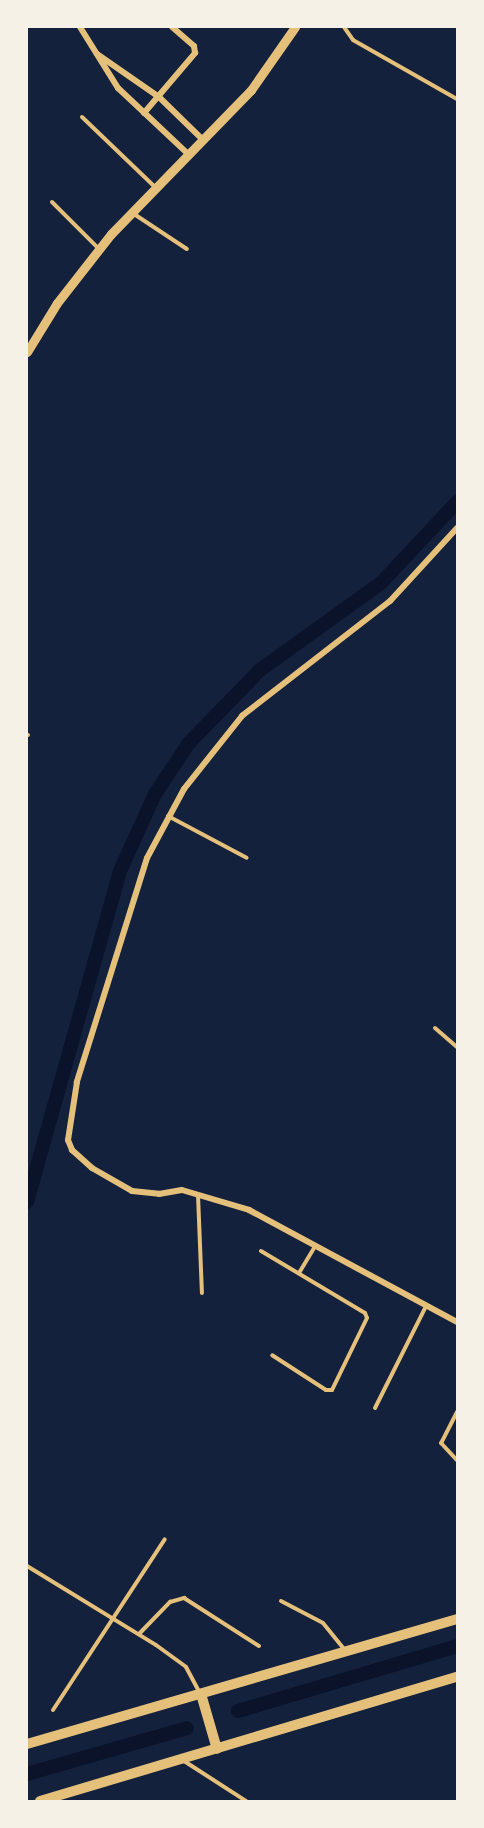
<!DOCTYPE html>
<style>
body{margin:0}
#map{position:relative;width:484px;height:1828px;overflow:hidden;background:#14213d;font-family:"Asap Condensed",sans-serif}
div>[style]{position:absolute}
.canal>*{height:14px;margin:-7px;padding:0 7px;transform-origin:7px;border-radius:7px;background:#0b132b}
.service>*{height:4px;margin:-2px;padding:0 2px;transform-origin:2px;border-radius:2px;background:#e5c07b}
.minor>*{height:6px;margin:-3px;padding:0 3px;transform-origin:3px;border-radius:3px;background:#e5c07b}
.tertiary>*{height:9px;margin:-4.5px;padding:0 4.5px;transform-origin:4.5px;border-radius:4.5px;background:#e5c07b}
.secondary>*{height:10px;margin:-5px;padding:0 5px;transform-origin:5px;border-radius:5px;background:#e5c07b}
span{translate:-50% -50%;white-space:nowrap;text-align:center;line-height:1.15;-webkit-text-stroke:5px #f6f1e7;paint-order:stroke}
.frame{position:absolute;inset:0;border:28px solid #f6f1e7;pointer-events:none}
</style>
<div id="map">
<div class="canal">
<i style="left:27px;top:1202px;width:344px;rotate:-74.3deg"></i>
<i style="left:120px;top:871px;width:85px;rotate:-65.6deg"></i>
<i style="left:155px;top:794px;width:61px;rotate:-56.3deg"></i>
<i style="left:189px;top:743px;width:102px;rotate:-45.8deg"></i>
<i style="left:260px;top:670px;width:149px;rotate:-35.7deg"></i>
<i style="left:381px;top:583px;width:111px;rotate:-46.8deg"></i>
<i style="left:238px;top:1711px;width:228px;rotate:-16.5deg"></i>
<i style="left:27px;top:1774px;width:166px;rotate:-16deg"></i>
</div>
<div class="service">
<i style="left:344px;top:27px;width:16px;rotate:55deg"></i>
<i style="left:353px;top:40px;width:120px;rotate:29.6deg"></i>
<i style="left:82px;top:117px;width:100px;rotate:43.8deg"></i>
<i style="left:52px;top:202px;width:66px;rotate:45deg"></i>
<i style="left:131px;top:212px;width:67px;rotate:33.5deg"></i>
<i style="left:27px;top:735px;width:1px"></i>
<i style="left:168px;top:816px;width:89px;rotate:28deg"></i>
<i style="left:435px;top:1028px;width:29px;rotate:41deg"></i>
<i style="left:198px;top:1195px;width:98px;rotate:87.7deg"></i>
<i style="left:261px;top:1251px;width:121px;rotate:30.8deg"></i>
<i style="left:365px;top:1313px;width:5px;rotate:68deg"></i>
<i style="left:367px;top:1318px;width:80px;rotate:115.9deg"></i>
<i style="left:332px;top:1390px;width:6px;rotate:180deg"></i>
<i style="left:326px;top:1390px;width:64px;rotate:-147.1deg"></i>
<i style="left:299px;top:1273px;width:31px;rotate:-59deg"></i>
<i style="left:375px;top:1408px;width:114px;rotate:-63.4deg"></i>
<i style="left:457px;top:1412px;width:35px;rotate:117deg"></i>
<i style="left:441px;top:1443px;width:23px;rotate:47deg"></i>
<i style="left:27px;top:1566px;width:151px;rotate:31.5deg"></i>
<i style="left:156px;top:1645px;width:37px;rotate:36deg"></i>
<i style="left:186px;top:1667px;width:30px;rotate:62deg"></i>
<i style="left:281px;top:1601px;width:47px;rotate:27.6deg"></i>
<i style="left:323px;top:1623px;width:35px;rotate:51deg"></i>
<i style="left:139px;top:1634px;width:45px;rotate:-45.9deg"></i>
<i style="left:170px;top:1602px;width:15px;rotate:-16deg"></i>
<i style="left:184px;top:1598px;width:89px;rotate:32.6deg"></i>
<i style="left:53px;top:1710px;width:204px;rotate:-56.8deg"></i>
<i style="left:184px;top:1761px;width:74px;rotate:32.8deg"></i>
</div>
<div class="minor">
<i style="left:80px;top:27px;width:72px;rotate:58.1deg"></i>
<i style="left:118px;top:88px;width:95px;rotate:43.3deg"></i>
<i style="left:97px;top:54px;width:75px;rotate:34.7deg"></i>
<i style="left:159px;top:97px;width:60px;rotate:44.3deg"></i>
<i style="left:144px;top:113px;width:79px;rotate:-49.6deg"></i>
<i style="left:195px;top:53px;width:7px;rotate:-98deg"></i>
<i style="left:194px;top:46px;width:29px;rotate:-139deg"></i>
<i style="left:457px;top:528px;width:99px;rotate:132.5deg"></i>
<i style="left:390px;top:601px;width:187px;rotate:142.2deg"></i>
<i style="left:242px;top:716px;width:93px;rotate:128.5deg"></i>
<i style="left:184px;top:789px;width:78px;rotate:118.2deg"></i>
<i style="left:147px;top:858px;width:235px;rotate:107.4deg"></i>
<i style="left:77px;top:1082px;width:59px;rotate:98.8deg"></i>
<i style="left:68px;top:1140px;width:11px;rotate:68deg"></i>
<i style="left:72px;top:1150px;width:27px;rotate:42deg"></i>
<i style="left:92px;top:1168px;width:46px;rotate:29.9deg"></i>
<i style="left:132px;top:1191px;width:27px;rotate:6deg"></i>
<i style="left:159px;top:1194px;width:23px;rotate:-10deg"></i>
<i style="left:182px;top:1190px;width:70px;rotate:16.6deg"></i>
<i style="left:249px;top:1210px;width:236px;rotate:28.3deg"></i>
</div>
<div class="tertiary">
<i style="left:27px;top:352px;width:57px;rotate:-58.5deg"></i>
<i style="left:57px;top:303px;width:88px;rotate:-52deg"></i>
<i style="left:111px;top:234px;width:201px;rotate:-45.8deg"></i>
<i style="left:251px;top:90px;width:77px;rotate:-55.1deg"></i>
</div>
<div class="secondary">
<i style="left:201px;top:1694px;width:57px;rotate:73.8deg"></i>
<i style="left:27px;top:1744px;width:448px;rotate:-16.2deg"></i>
<i style="left:40px;top:1801px;width:435px;rotate:-16.6deg"></i>
</div>
<div class="frame"></div>
</div>
